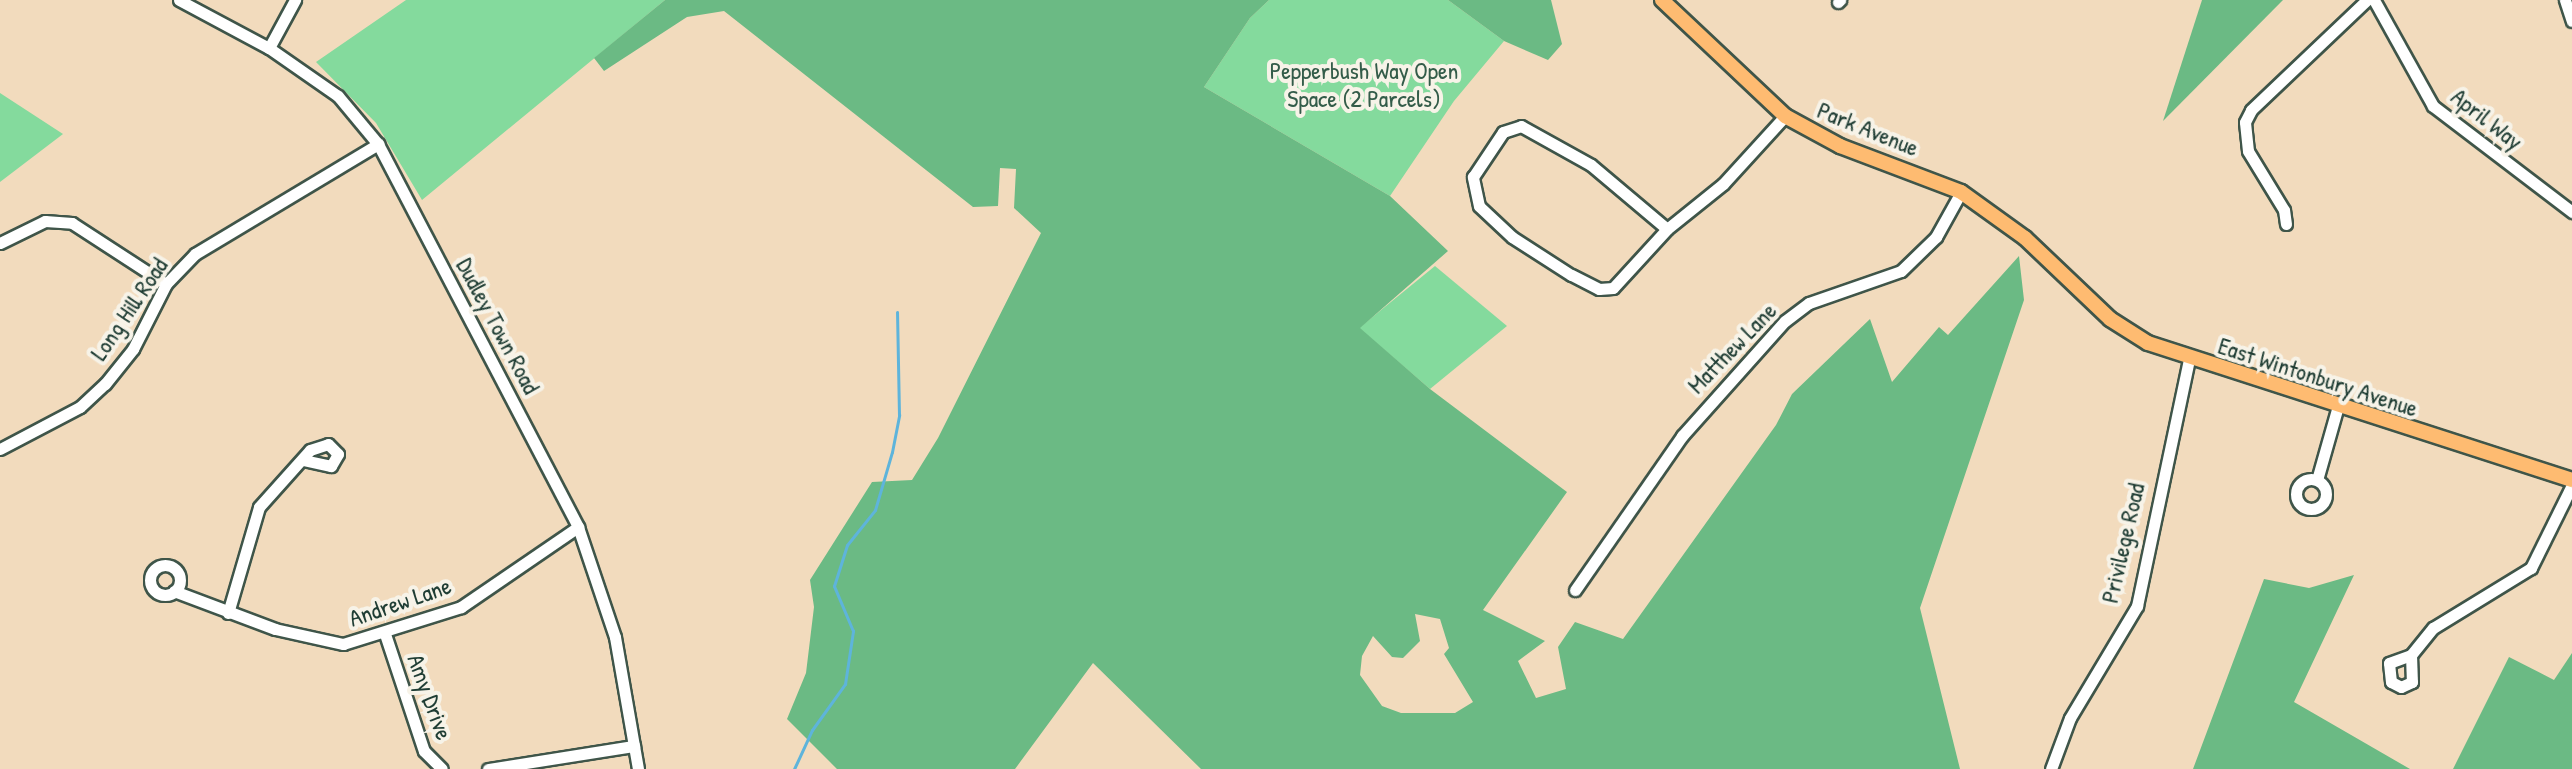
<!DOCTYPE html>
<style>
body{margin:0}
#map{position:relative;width:2572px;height:769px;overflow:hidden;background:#f2dbbd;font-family:"Patrick Hand",sans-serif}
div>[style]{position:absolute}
.green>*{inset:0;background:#84da9d}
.forest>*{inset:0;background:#6bba84}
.stream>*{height:3px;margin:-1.5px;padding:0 1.5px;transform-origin:1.5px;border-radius:1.5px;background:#5eb4db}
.roads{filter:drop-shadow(2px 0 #3f5549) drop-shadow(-2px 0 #3f5549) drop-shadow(0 2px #3f5549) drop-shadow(0 -2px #3f5549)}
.minor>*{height:11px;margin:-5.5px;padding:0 5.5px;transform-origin:5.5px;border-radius:5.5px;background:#fff}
.minor>.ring{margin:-5.5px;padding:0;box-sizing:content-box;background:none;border:11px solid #fff;border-radius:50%}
.major>*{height:14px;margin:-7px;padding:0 7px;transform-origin:7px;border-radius:7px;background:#febb71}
span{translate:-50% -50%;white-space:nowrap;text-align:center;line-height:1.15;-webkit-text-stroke:8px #f7f3e8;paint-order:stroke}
.park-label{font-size:24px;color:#335c49}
.street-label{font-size:24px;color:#1f3d34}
</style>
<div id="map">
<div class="green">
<i style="clip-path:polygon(406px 0,665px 0,422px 200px,376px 123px,316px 62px)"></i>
<i style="clip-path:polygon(1269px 0,1448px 0,1504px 41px,1454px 101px,1390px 196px,1204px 87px,1250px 18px)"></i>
<i style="clip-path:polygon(0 93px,63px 134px,0 182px)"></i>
<i style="clip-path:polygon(1435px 266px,1507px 326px,1430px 389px,1359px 328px)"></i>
</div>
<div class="forest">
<i style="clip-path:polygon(evenodd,665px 0,1269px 0,1250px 18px,1204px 87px,1390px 196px,1448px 251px,1360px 328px,1430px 389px,1567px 492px,1483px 610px,1545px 641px,1518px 661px,1536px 698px,1566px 689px,1558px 647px,1575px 622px,1623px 639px,1776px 425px,1792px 394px,1870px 319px,1892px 382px,1939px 327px,1948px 335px,2019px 256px,2024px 300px,1920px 608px,1960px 769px,1201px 769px,1093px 663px,1015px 769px,837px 769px,787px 719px,806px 673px,814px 607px,810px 580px,872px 482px,912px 480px,938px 438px,1041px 233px,1014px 208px,1016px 169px,1000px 168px,998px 206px,973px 207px,724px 11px,687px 17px,604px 71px,594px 58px,665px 0,1415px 614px,1440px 619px,1449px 648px,1444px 654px,1473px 702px,1455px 713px,1401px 713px,1382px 706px,1360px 675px,1362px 656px,1373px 636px,1392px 657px,1403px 658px,1420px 641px,1415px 614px)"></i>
<i style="clip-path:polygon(1448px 0,1551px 0,1562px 44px,1548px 60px,1504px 41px)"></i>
<i style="clip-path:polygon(2202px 0,2283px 0,2163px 121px)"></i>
<i style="clip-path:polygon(2354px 575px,2294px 702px,2410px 769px,2193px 769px,2264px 579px,2309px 588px)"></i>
<i style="clip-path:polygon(2572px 653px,2572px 769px,2453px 769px,2509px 657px,2554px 680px)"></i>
</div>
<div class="stream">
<i style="left:794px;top:769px;width:43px;rotate:-65.2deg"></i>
<i style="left:812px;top:730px;width:57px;rotate:-54.3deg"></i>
<i style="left:845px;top:684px;width:54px;rotate:-81.4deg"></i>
<i style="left:853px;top:631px;width:49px;rotate:-112.9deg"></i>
<i style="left:834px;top:586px;width:43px;rotate:-72.4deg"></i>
<i style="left:847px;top:545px;width:45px;rotate:-51.3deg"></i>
<i style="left:875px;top:510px;width:60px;rotate:-73.7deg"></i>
<i style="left:892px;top:452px;width:38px;rotate:-79deg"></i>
<i style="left:899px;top:415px;width:103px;rotate:-91.1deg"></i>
</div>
<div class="roads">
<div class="minor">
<i style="left:179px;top:0;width:102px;rotate:28.1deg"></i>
<i style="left:269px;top:48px;width:84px;rotate:34.8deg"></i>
<i style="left:338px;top:96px;width:62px;rotate:50.2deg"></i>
<i style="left:378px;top:144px;width:432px;rotate:62.4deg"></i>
<i style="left:578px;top:527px;width:116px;rotate:71.4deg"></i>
<i style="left:615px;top:637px;width:134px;rotate:80.1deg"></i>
<i style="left:2374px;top:0;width:121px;rotate:60.9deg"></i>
<i style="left:2433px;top:106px;width:175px;rotate:37.3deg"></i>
<i style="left:2565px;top:0;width:22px;rotate:72deg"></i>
<i style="left:1838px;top:2px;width:3px;rotate:-45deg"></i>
<i style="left:269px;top:48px;width:55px;rotate:-61.6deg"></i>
<i style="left:1521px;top:126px;width:80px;rotate:29.1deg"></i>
<i style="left:1591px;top:165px;width:99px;rotate:40.1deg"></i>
<i style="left:1667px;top:229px;width:80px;rotate:132.5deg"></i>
<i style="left:1613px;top:288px;width:14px;rotate:176deg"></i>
<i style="left:1599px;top:289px;width:31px;rotate:-153deg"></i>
<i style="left:1571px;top:275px;width:70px;rotate:-147.2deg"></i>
<i style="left:1512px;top:237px;width:45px;rotate:-136.8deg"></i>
<i style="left:1479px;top:206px;width:30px;rotate:-102deg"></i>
<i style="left:1473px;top:177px;width:54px;rotate:-56.3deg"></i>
<i style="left:1503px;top:132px;width:19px;rotate:-18deg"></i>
<i style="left:2286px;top:224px;width:14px;rotate:-98deg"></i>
<i style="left:2284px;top:210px;width:69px;rotate:-121.4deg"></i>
<i style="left:2248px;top:151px;width:29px;rotate:-96deg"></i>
<i style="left:2245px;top:122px;width:13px;rotate:-63deg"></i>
<i style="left:2251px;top:110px;width:160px;rotate:-43.5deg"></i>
<i style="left:1667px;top:229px;width:72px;rotate:-38.8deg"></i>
<i style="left:1723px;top:184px;width:92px;rotate:-47.6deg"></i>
<i style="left:0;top:243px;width:50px;rotate:-26.1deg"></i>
<i style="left:45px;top:221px;width:27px;rotate:4deg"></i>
<i style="left:72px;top:223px;width:112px;rotate:33deg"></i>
<i style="left:0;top:449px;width:90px;rotate:-27.7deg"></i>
<i style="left:80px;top:407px;width:34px;rotate:-43deg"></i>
<i style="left:105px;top:384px;width:45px;rotate:-51.3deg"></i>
<i style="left:133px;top:349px;width:73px;rotate:-63.1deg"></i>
<i style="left:166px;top:284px;width:42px;rotate:-46deg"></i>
<i style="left:195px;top:254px;width:214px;rotate:-31deg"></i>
<i class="ring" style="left:2296px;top:479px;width:19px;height:19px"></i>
<i style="left:2317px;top:480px;width:77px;rotate:-74.2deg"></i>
<i class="ring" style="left:150px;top:565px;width:19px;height:19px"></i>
<i style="left:1575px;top:590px;width:188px;rotate:-55.2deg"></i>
<i style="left:1682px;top:436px;width:154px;rotate:-48.2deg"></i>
<i style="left:1785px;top:321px;width:30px;rotate:-37deg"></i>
<i style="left:1809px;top:303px;width:97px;rotate:-19.2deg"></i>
<i style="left:1901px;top:271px;width:49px;rotate:-44.2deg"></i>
<i style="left:1936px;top:237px;width:51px;rotate:-60.9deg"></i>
<i style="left:174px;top:591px;width:108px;rotate:20.6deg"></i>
<i style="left:275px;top:629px;width:70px;rotate:12.4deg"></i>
<i style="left:343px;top:644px;width:124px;rotate:-17.4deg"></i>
<i style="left:461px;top:607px;width:142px;rotate:-34.4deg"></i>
<i style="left:228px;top:613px;width:110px;rotate:-73.7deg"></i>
<i style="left:259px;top:507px;width:76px;rotate:-48.2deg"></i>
<i style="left:310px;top:450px;width:19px;rotate:-18deg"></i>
<i style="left:328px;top:444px;width:14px;rotate:45deg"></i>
<i style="left:338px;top:454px;width:14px;rotate:120deg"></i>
<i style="left:331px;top:466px;width:29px;rotate:-168deg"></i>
<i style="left:385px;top:634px;width:123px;rotate:71.6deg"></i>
<i style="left:424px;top:751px;width:25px;rotate:45deg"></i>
<i style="left:2411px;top:655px;width:27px;rotate:88deg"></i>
<i style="left:2412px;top:682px;width:12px;rotate:156deg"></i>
<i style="left:2401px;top:687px;width:11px;rotate:-153deg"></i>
<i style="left:2391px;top:682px;width:19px;rotate:-96deg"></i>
<i style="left:2389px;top:663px;width:23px;rotate:-20deg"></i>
<i style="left:2411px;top:655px;width:35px;rotate:-51deg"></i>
<i style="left:2433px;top:628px;width:115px;rotate:-31.5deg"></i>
<i style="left:2531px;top:568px;width:93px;rotate:-63.7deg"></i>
<i style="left:488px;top:769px;width:148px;rotate:-9deg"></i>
<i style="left:2051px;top:769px;width:54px;rotate:-69.6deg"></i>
<i style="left:2070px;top:718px;width:131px;rotate:-59.1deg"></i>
<i style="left:2137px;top:606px;width:252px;rotate:-78.1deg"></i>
</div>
<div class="major">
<i style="left:1662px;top:0;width:169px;rotate:43.3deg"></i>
<i style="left:1785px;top:116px;width:63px;rotate:28.6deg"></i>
<i style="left:1840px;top:146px;width:129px;rotate:20.8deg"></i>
<i style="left:1961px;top:192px;width:79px;rotate:35.7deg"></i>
<i style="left:2025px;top:238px;width:117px;rotate:43.6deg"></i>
<i style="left:2110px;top:319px;width:45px;rotate:32.3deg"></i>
<i style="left:2148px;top:343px;width:446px;rotate:17.9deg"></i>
</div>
</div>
<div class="park-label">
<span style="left:1364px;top:85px">Pepperbush Way Open<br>Space (2 Parcels)</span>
</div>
<div class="street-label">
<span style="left:2487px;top:119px;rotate:38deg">April Way</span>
<span style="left:1868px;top:129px;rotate:22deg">Park Avenue</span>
<span style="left:129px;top:309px;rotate:-56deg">Long Hill Road</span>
<span style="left:498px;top:326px;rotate:62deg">Dudley Town Road</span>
<span style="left:1732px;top:348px;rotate:-46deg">Matthew Lane</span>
<span style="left:2318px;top:377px;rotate:18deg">East Wintonbury Avenue</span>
<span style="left:2123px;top:543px;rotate:-77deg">Privilege Road</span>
<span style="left:400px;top:602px;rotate:-19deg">Andrew Lane</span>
<span style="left:430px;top:697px;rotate:70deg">Amy Drive</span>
</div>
</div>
